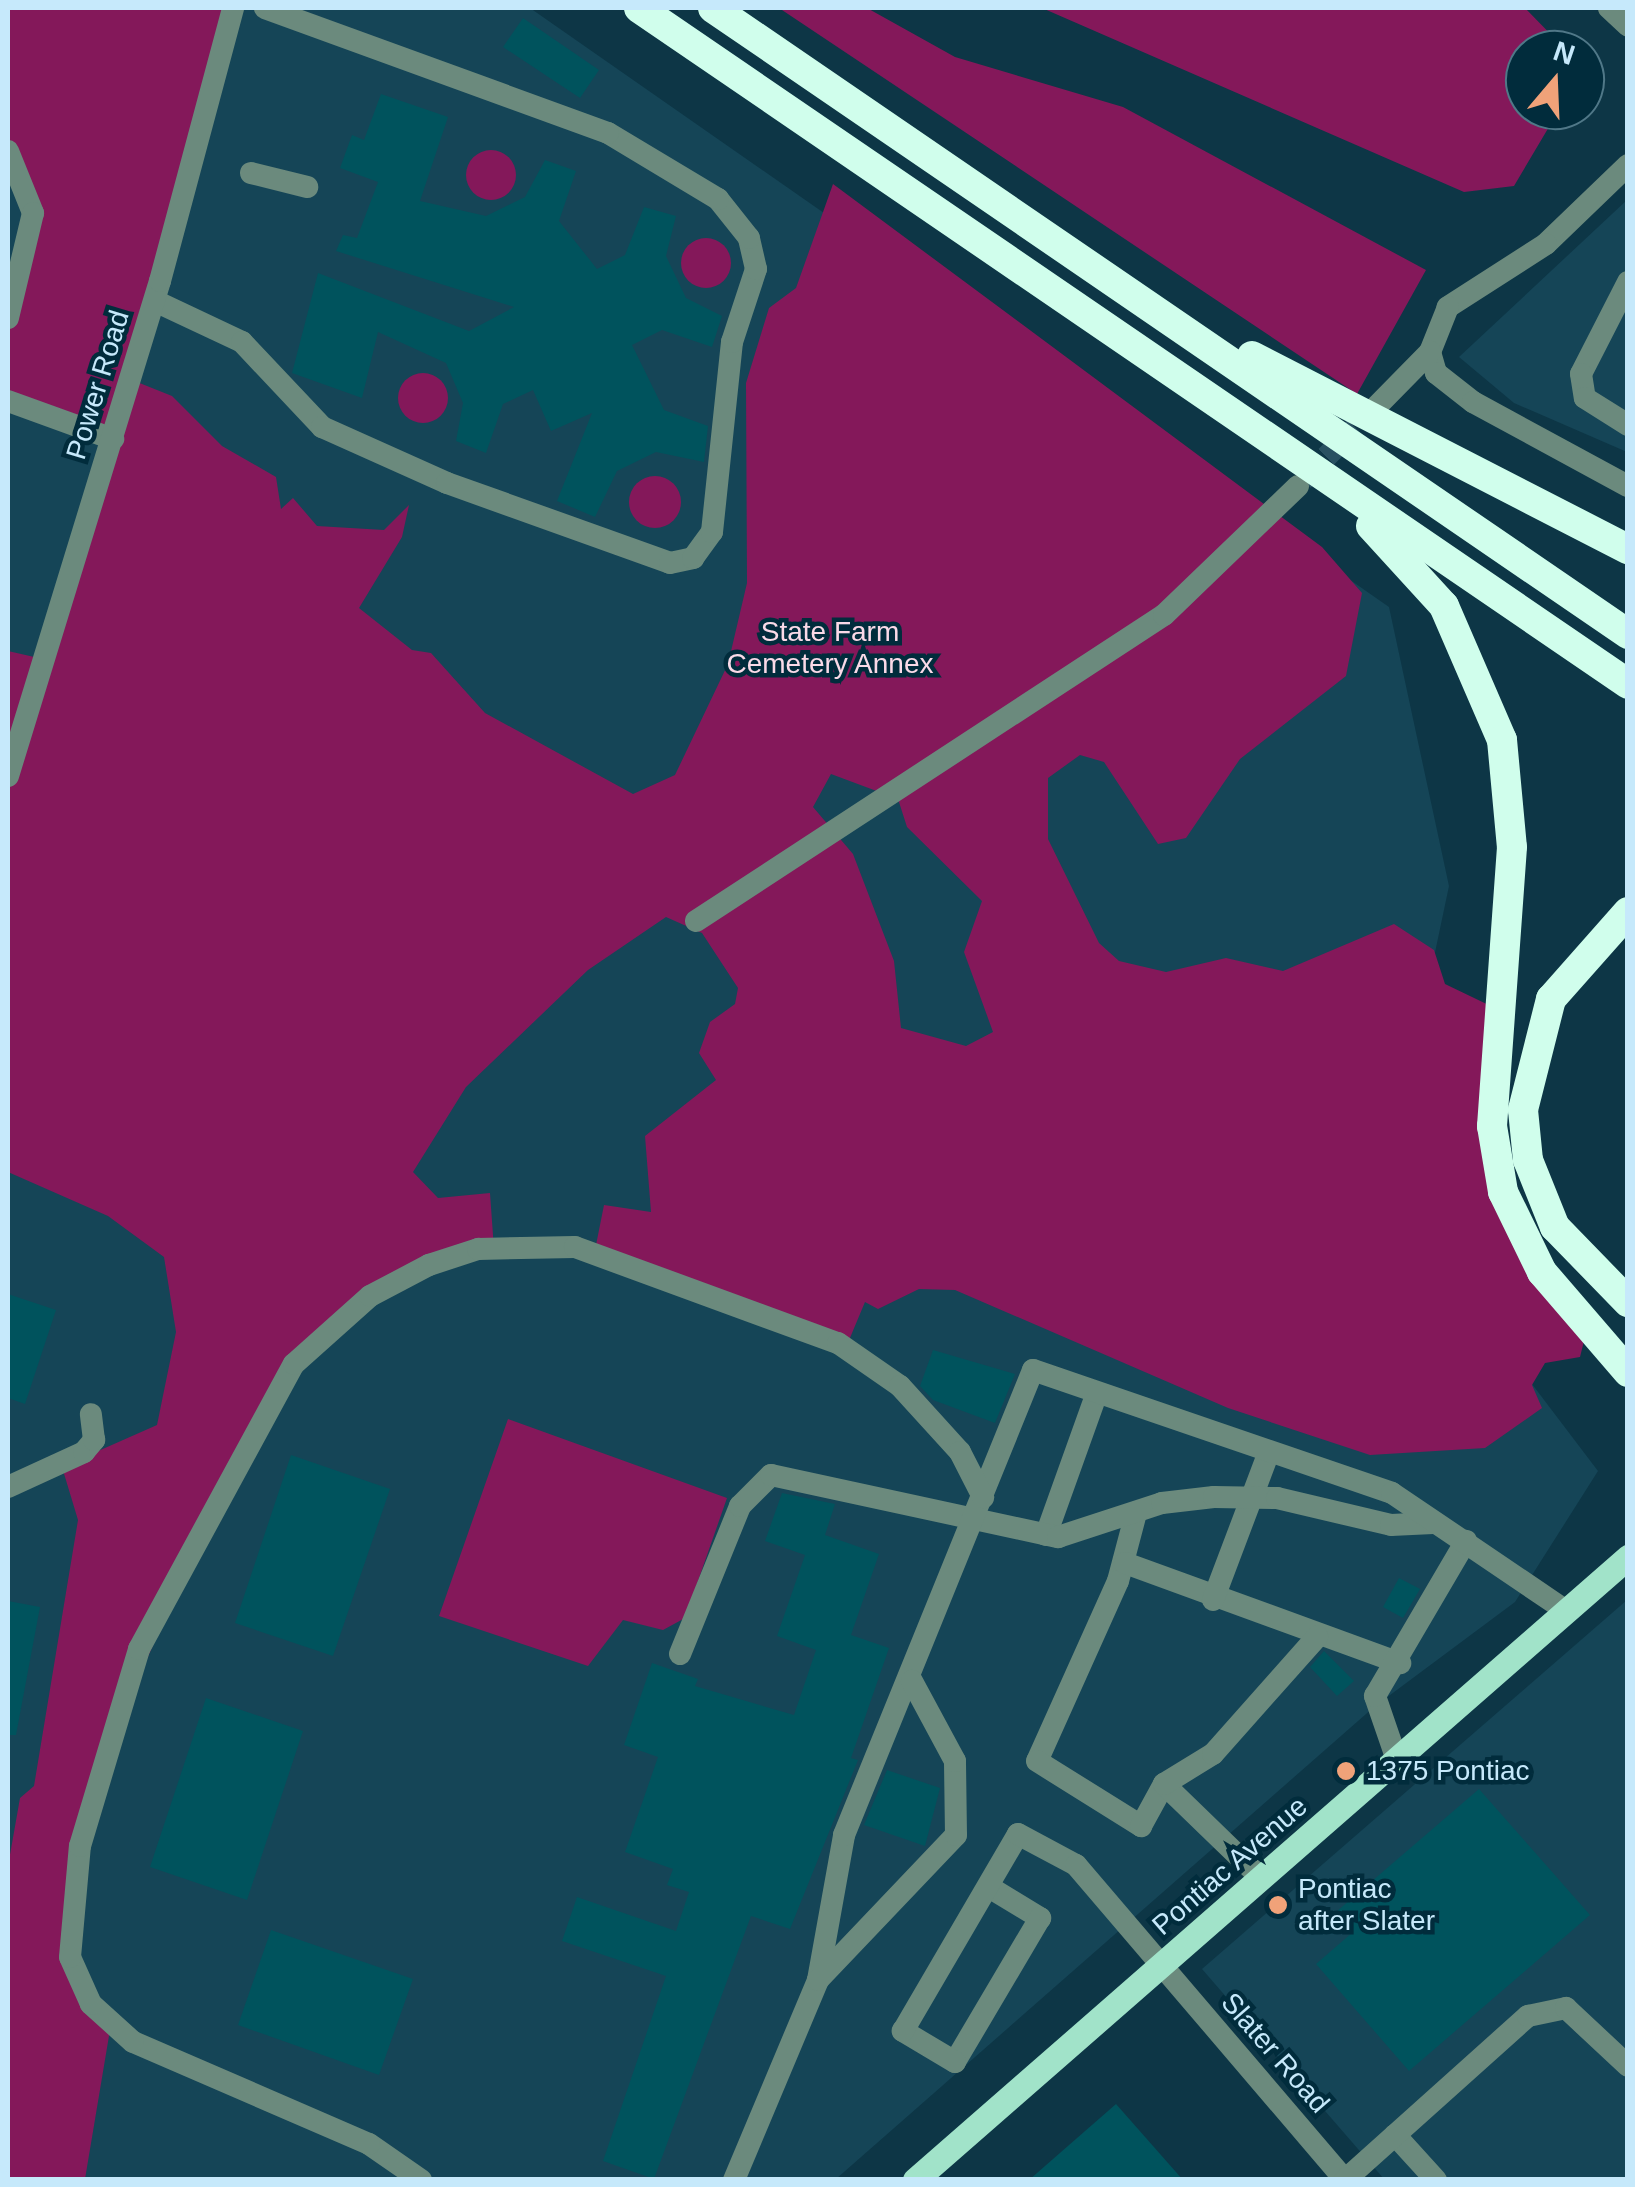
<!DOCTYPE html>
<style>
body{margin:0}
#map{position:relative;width:1635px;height:2187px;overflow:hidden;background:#0d3646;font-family:Helvetica,sans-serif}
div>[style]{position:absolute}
.built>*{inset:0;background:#154557}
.green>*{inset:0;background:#84185a}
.round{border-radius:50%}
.building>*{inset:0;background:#00535d}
.minor-tunnel>*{height:22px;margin-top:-11px;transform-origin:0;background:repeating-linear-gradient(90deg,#295161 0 22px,transparent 0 33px)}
.minor>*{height:22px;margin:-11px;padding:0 11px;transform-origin:11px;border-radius:11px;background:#6b8a7d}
.major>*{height:25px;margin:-12.5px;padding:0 12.5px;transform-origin:12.5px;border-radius:12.5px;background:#a1e3c9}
.highway>*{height:30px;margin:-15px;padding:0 15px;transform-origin:15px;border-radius:15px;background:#d0feec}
.dots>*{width:28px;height:28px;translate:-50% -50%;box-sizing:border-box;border:5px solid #012c3c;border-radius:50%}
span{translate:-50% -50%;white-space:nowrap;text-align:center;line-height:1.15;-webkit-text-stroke:9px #012c3c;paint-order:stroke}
.street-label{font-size:28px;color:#c6e9fb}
.park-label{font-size:28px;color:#fadae8}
.poi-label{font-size:28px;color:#c6e9fb}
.left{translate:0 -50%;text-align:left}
.frame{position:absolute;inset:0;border:10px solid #c6e9fb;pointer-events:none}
.north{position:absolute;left:1505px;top:30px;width:100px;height:100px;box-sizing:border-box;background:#012c3c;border:2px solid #507888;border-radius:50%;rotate:19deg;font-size:28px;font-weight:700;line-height:40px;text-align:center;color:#c6e9fb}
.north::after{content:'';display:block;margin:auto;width:35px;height:45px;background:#f0a279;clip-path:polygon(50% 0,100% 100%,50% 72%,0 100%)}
</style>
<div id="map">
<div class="built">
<i style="clip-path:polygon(8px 8px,530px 8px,1389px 607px,1449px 886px,1413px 1057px,1435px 1256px,1598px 1471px,1515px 1602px,1374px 1707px,836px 2179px,8px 2180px)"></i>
<i style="clip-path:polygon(1627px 200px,1627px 452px,1514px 403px,1459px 357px)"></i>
<i style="clip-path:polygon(1627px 1600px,1627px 2179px,1384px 2179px,1202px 1969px)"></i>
</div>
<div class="green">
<i style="clip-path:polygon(evenodd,8px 8px,233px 8px,132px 380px,172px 396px,222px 446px,276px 477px,281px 509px,293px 498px,317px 526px,384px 530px,409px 505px,402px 537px,359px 608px,412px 650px,431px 653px,485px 713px,633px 794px,675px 775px,728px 664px,747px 583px,746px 383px,769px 308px,796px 288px,833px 184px,1322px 547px,1362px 593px,1346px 676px,1240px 759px,1186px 838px,1158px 844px,1104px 762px,1080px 755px,1048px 778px,1048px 839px,1099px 943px,1119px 961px,1166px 972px,1226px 958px,1283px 971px,1394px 924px,1434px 950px,1445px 984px,1497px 1009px,1496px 1156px,1586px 1333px,1580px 1357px,1545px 1363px,1532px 1385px,1542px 1408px,1485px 1448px,1370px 1455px,1228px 1408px,955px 1290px,919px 1289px,878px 1309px,865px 1302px,847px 1345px,593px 1260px,604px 1205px,651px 1212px,645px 1136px,716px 1080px,699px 1053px,710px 1022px,735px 1004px,738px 988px,702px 933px,666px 917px,588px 970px,466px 1087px,413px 1172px,438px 1198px,490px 1193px,494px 1249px,402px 1281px,314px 1343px,224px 1485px,100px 1765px,70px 1945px,111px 2024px,85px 2179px,8px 2179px,8px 1866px,20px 1798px,34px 1786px,78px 1520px,62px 1467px,157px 1425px,176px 1332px,164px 1257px,108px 1216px,8px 1172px,8px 651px,43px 659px,113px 440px,8px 398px,8px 318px,34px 236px,8px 146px,8px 8px,831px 774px,898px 799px,907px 827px,982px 901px,964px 952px,993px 1032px,966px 1046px,901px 1028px,894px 961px,853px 854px,813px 807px,831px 774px)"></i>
<i style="clip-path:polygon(779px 8px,867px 8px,955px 57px,1123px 107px,1426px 270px,1357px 394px)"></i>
<i style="clip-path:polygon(1042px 8px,1525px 8px,1566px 50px,1525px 50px,1525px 110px,1559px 110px,1514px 186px,1464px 192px)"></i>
<i class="round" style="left:466px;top:150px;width:50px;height:50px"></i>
<i class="round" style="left:681px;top:238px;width:50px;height:50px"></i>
<i class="round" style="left:398px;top:373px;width:50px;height:50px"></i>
<i class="round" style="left:629px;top:476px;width:52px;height:52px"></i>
<i style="clip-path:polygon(508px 1419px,727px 1498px,685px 1618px,663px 1630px,623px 1620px,588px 1666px,439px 1616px)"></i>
</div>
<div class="building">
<i style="clip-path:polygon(523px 18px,599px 70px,580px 98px,503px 47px)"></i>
<i style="clip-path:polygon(381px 94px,448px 117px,420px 201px,486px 216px,525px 197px,545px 160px,576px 171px,559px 221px,597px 269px,625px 255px,644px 207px,676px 216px,666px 256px,686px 298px,722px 316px,712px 347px,662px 330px,632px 345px,664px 410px,708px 426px,704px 462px,656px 452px,617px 471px,595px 517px,557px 501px,592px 413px,551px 431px,533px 390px,503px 404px,486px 453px,456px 441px,463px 403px,446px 363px,378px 332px,362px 398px,292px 373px,318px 273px,469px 331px,514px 307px,336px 251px,343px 235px,357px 238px,378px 182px,340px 168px,352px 135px,364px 140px)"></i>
<i style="clip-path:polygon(8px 1294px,56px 1310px,25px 1404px,8px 1398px)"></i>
<i style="clip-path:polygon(933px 1350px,1015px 1374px,995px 1423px,933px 1400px,920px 1386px)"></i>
<i style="clip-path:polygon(291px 1455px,390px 1489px,333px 1656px,235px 1623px)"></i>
<i style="clip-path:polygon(782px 1493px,835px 1504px,825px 1535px,879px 1554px,851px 1635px,889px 1648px,851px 1758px,858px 1760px,790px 1929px,751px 1916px,654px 2179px,603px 2161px,666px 1976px,562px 1941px,577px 1897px,676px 1931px,689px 1892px,667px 1885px,673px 1869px,625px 1852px,658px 1757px,624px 1745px,652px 1663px,698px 1679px,695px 1686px,794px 1715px,816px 1650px,777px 1636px,805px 1555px,765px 1541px)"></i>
<i style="clip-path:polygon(1399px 1578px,1420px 1589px,1403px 1618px,1383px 1607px)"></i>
<i style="clip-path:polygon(8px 1601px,40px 1607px,16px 1735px,8px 1735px)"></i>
<i style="clip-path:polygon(1324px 1651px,1354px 1681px,1337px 1696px,1310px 1667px)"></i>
<i style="clip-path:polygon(206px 1698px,303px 1731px,247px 1900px,150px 1867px)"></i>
<i style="clip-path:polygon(887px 1770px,940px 1788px,925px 1846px,864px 1825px)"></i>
<i style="clip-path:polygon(1479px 1789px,1590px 1915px,1409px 2071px,1316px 1964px,1353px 1932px,1336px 1912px)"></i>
<i style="clip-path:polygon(271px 1930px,413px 1979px,379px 2075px,238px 2025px)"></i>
<i style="clip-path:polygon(1116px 2104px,1183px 2180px,1029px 2180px)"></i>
</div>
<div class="minor-tunnel">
<i style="left:1303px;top:480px;width:74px;rotate:-45deg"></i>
</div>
<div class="minor">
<i style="left:1609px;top:8px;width:26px;rotate:43deg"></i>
<i style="left:8px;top:151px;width:67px;rotate:68deg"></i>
<i style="left:33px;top:213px;width:108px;rotate:103.4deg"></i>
<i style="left:1628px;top:165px;width:114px;rotate:136.1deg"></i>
<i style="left:1546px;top:244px;width:117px;rotate:147.3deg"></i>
<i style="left:1448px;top:307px;width:48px;rotate:111.8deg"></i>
<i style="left:1430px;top:352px;width:22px;rotate:74deg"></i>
<i style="left:1436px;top:373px;width:47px;rotate:38.1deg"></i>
<i style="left:1473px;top:402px;width:176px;rotate:28.5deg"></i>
<i style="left:251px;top:173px;width:58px;rotate:14deg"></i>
<i style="left:1628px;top:282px;width:103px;rotate:117.1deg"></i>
<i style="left:1581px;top:374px;width:24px;rotate:81deg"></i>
<i style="left:1585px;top:398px;width:51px;rotate:32.1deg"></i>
<i style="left:155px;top:301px;width:96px;rotate:25.2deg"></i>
<i style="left:242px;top:342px;width:117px;rotate:46.7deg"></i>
<i style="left:322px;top:427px;width:137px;rotate:24.1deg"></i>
<i style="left:447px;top:483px;width:237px;rotate:19.7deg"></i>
<i style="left:670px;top:563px;width:24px;rotate:-12deg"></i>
<i style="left:693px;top:558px;width:32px;rotate:-54deg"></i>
<i style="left:712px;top:532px;width:191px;rotate:-84deg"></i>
<i style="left:732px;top:342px;width:77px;rotate:-71.8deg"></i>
<i style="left:756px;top:269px;width:32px;rotate:-103deg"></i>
<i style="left:749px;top:238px;width:50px;rotate:-128.5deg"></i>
<i style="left:718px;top:199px;width:128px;rotate:-149deg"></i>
<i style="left:608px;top:133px;width:365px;rotate:-160deg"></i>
<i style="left:8px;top:401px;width:112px;rotate:19.9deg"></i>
<i style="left:1377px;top:406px;width:76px;rotate:-45.5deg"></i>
<i style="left:8px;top:776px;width:518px;rotate:-72.93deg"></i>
<i style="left:160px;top:281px;width:283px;rotate:-75deg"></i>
<i style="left:696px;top:921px;width:559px;rotate:-33.18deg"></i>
<i style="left:1164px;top:615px;width:186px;rotate:-43.9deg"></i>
<i style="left:8px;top:1487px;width:84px;rotate:-24.7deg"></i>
<i style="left:84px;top:1452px;width:16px;rotate:-50deg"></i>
<i style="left:94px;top:1440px;width:26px;rotate:-97deg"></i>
<i style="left:1136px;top:1513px;width:70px;rotate:104.8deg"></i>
<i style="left:1118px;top:1581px;width:197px;rotate:114.2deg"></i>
<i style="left:1037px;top:1761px;width:123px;rotate:32deg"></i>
<i style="left:1141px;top:1826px;width:48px;rotate:-61.3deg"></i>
<i style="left:1164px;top:1784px;width:136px;rotate:44.1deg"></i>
<i style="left:1046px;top:1535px;width:149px;rotate:-70.3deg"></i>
<i style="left:1125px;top:1563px;width:293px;rotate:20deg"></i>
<i style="left:1213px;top:1600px;width:158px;rotate:-69.3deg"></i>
<i style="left:680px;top:1654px;width:160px;rotate:-67.9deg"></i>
<i style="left:740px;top:1506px;width:44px;rotate:-45deg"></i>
<i style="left:771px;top:1475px;width:294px;rotate:12.2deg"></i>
<i style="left:1058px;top:1537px;width:109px;rotate:-18.1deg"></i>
<i style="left:1162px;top:1503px;width:52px;rotate:-6.6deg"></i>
<i style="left:1214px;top:1497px;width:63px;rotate:0.9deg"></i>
<i style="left:1277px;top:1498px;width:117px;rotate:13.3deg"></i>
<i style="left:1391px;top:1525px;width:42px;rotate:-2.7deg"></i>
<i style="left:1397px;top:1760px;width:68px;rotate:-109deg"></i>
<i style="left:1375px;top:1696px;width:180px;rotate:-59.6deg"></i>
<i style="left:1164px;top:1784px;width:57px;rotate:-31.5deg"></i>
<i style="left:1213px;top:1754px;width:157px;rotate:-48.4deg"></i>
<i style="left:989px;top:1887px;width:60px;rotate:31.3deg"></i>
<i style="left:1040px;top:1918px;width:167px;rotate:120.6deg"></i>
<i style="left:955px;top:2062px;width:61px;rotate:-149.2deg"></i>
<i style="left:903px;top:2031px;width:228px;rotate:-59.7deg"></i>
<i style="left:1018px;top:1834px;width:66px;rotate:28.1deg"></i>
<i style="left:1076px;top:1865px;width:414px;rotate:49.5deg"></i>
<i style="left:818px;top:1980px;width:147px;rotate:-79.8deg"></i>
<i style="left:844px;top:1835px;width:502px;rotate:-67.88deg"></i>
<i style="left:1033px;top:1370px;width:379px;rotate:18.9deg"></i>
<i style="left:1392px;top:1493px;width:210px;rotate:34.1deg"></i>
<i style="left:1395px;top:2135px;width:61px;rotate:47.7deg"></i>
<i style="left:421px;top:2180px;width:63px;rotate:-145.3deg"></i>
<i style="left:369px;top:2144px;width:257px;rotate:-156.6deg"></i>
<i style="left:133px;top:2042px;width:57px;rotate:-137.9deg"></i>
<i style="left:91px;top:2004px;width:51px;rotate:-114.1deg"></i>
<i style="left:70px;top:1957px;width:111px;rotate:-84.9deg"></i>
<i style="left:80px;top:1846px;width:206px;rotate:-73.3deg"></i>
<i style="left:139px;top:1649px;width:324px;rotate:-61.5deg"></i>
<i style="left:294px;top:1364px;width:102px;rotate:-41.8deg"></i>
<i style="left:370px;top:1296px;width:67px;rotate:-27.7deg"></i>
<i style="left:429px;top:1265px;width:52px;rotate:-18.1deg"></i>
<i style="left:478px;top:1249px;width:97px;rotate:-1.2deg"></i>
<i style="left:575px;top:1247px;width:280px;rotate:20.1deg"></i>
<i style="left:838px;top:1343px;width:75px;rotate:34.7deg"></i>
<i style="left:900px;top:1386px;width:89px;rotate:47.7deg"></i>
<i style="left:960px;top:1452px;width:51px;rotate:62.9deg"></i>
<i style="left:734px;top:2180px;width:217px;rotate:-67.2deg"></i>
<i style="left:818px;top:1980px;width:200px;rotate:-46.4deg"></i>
<i style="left:956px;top:1835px;width:74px;rotate:-90.8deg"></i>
<i style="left:955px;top:1761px;width:91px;rotate:-118.3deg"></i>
<i style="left:1345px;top:2180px;width:246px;rotate:-41.9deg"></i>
<i style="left:1528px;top:2016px;width:39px;rotate:-12deg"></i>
<i style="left:1566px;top:2008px;width:85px;rotate:43.1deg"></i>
</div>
<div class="major">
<i style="left:915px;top:2180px;width:947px;rotate:-41.15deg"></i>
</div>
<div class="highway">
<i style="left:639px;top:8px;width:1198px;rotate:34.35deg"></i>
<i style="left:713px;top:8px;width:1109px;rotate:34.38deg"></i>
<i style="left:1252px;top:356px;width:423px;rotate:27.2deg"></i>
<i style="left:1371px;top:526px;width:108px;rotate:47.6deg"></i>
<i style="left:1444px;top:606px;width:146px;rotate:66.6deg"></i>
<i style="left:1502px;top:740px;width:107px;rotate:84.7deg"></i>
<i style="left:1512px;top:847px;width:280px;rotate:94.1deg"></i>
<i style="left:1492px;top:1126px;width:67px;rotate:80.5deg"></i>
<i style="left:1503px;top:1192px;width:89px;rotate:64deg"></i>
<i style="left:1542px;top:1272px;width:132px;rotate:49.3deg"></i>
<i style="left:1628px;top:912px;width:116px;rotate:131.5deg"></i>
<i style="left:1551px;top:999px;width:114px;rotate:104.2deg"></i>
<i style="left:1523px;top:1110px;width:50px;rotate:84.3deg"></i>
<i style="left:1528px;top:1160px;width:72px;rotate:68.1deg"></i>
<i style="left:1555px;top:1227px;width:105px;rotate:45.8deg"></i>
</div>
<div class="dots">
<i style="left:1346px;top:1771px;background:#f0a279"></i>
<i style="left:1278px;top:1905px;background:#f0a279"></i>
</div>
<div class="street-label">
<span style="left:98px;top:385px;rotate:-73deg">Power Road</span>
<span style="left:1230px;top:1866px;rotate:-41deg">Pontiac Avenue</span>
<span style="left:1275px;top:2053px;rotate:49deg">Slater Road</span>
</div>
<div class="park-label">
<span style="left:830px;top:648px">State Farm<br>Cemetery Annex</span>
</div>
<div class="poi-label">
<span class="left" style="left:1366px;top:1771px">1375 Pontiac</span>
<span class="left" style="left:1298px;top:1905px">Pontiac<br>after Slater</span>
</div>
<div class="frame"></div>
<div class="north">N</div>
</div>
